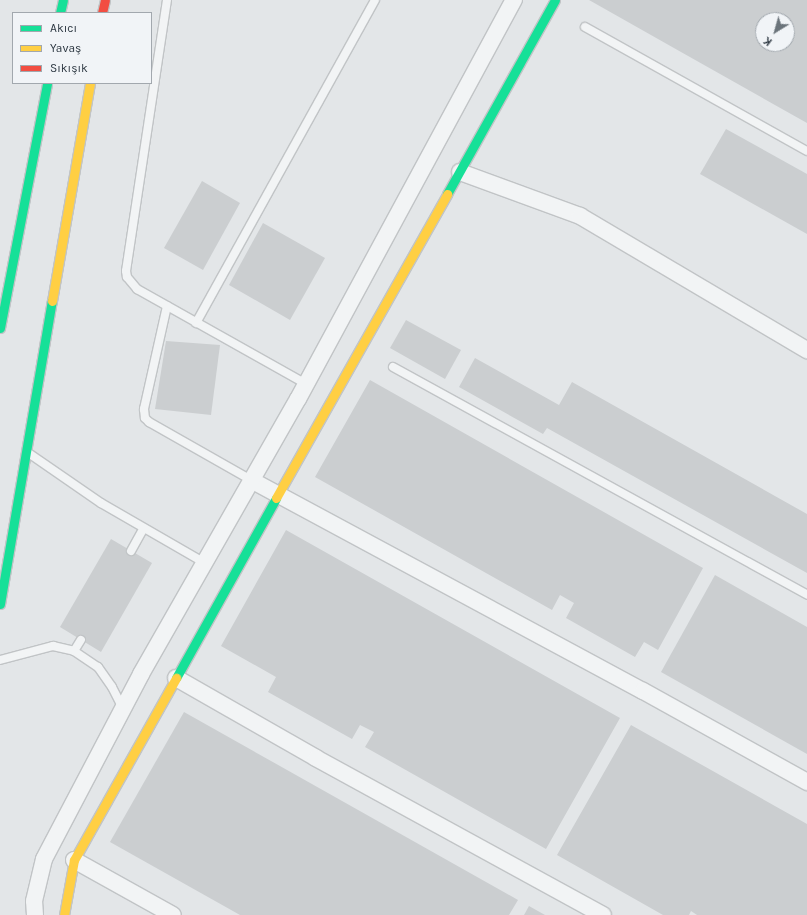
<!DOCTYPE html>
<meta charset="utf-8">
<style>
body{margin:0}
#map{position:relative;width:807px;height:915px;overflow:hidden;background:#e3e6e8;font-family:Karla,sans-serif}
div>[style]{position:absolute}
.building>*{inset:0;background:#cbced0}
.roads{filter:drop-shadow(1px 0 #c1c4c6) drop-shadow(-1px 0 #c1c4c6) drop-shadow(0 1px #c1c4c6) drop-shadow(0 -1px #c1c4c6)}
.lane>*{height:8px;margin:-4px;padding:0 4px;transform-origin:4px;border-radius:4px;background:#f2f4f5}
.street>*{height:16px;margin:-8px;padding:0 8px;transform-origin:8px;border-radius:8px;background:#f2f4f5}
.fast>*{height:9px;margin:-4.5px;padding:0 4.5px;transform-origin:4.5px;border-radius:4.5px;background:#16e098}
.slow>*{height:9px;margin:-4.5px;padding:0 4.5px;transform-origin:4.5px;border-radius:4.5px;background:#ffcf43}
.jam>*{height:9px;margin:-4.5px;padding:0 4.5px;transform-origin:4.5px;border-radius:4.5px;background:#f24e42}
span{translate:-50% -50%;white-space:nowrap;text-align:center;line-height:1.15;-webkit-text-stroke:3px #f1f4f7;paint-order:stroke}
.legend{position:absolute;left:12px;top:12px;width:140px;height:72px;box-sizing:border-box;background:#f1f4f7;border:1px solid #a2a8ae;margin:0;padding:5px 7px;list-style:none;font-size:12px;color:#2b3640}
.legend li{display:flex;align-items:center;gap:8px;height:20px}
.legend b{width:20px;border:1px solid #a2a8ae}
.north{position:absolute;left:755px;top:12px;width:40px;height:40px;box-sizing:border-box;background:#f1f4f7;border:1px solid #a2a8ae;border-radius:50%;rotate:217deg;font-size:11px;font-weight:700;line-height:16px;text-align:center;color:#2b3640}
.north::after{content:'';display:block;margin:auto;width:14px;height:18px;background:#6b747b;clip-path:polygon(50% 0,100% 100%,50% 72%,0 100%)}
</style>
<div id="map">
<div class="building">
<i style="clip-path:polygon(evenodd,589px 0,807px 0,807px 123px,681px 52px,589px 0,763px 20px,787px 20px,787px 44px,763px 44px,763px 20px)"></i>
<i style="clip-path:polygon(726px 129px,807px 174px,807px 234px,700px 174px)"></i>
<i style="clip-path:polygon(202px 181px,240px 203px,203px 270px,164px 248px)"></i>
<i style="clip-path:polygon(263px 223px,325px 258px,290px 320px,229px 285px)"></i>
<i style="clip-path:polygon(406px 320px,461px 350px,445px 379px,390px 348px)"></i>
<i style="clip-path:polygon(166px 341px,220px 345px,211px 415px,155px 409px)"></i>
<i style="clip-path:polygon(475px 358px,559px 405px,572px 382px,807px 514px,807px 573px,547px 428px,543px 434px,459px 387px)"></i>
<i style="clip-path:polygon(370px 380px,703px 568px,658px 650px,644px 642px,635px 657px,566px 618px,574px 603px,560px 595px,552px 610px,315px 477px)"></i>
<i style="clip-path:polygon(286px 530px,620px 718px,546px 849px,365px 747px,374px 732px,360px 725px,352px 739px,268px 692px,276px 677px,221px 646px)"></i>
<i style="clip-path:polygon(111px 539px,152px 563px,101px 652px,60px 627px)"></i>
<i style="clip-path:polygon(715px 575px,807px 627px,807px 754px,661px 672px)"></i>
<i style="clip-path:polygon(184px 712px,518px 900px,509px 915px,240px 915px,110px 842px)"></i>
<i style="clip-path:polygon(631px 725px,807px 824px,807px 915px,697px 915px,691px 911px,689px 915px,663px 915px,557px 855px)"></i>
<i style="clip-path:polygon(529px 906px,545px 915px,524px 915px)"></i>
</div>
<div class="roads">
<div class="lane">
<i style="left:167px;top:0;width:274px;rotate:98.6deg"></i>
<i style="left:126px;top:271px;width:6px;rotate:81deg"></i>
<i style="left:127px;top:277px;width:16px;rotate:50deg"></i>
<i style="left:137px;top:289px;width:194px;rotate:29.3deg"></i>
<i style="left:585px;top:27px;width:254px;rotate:29.2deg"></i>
<i style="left:167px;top:306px;width:106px;rotate:102.6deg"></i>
<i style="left:144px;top:409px;width:9px;rotate:84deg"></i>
<i style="left:145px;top:418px;width:6px;rotate:45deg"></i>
<i style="left:149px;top:422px;width:117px;rotate:29.6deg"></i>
<i style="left:196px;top:323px;width:369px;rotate:-61deg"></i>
<i style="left:393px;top:367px;width:473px;rotate:28.8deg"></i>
<i style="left:27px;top:452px;width:90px;rotate:34.6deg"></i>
<i style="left:101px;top:503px;width:120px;rotate:30deg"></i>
<i style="left:131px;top:551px;width:26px;rotate:-61deg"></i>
<i style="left:74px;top:651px;width:13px;rotate:-58deg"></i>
<i style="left:0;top:660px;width:55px;rotate:-14.8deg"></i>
<i style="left:53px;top:646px;width:22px;rotate:13deg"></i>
<i style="left:74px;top:651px;width:29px;rotate:34deg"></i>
<i style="left:98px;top:667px;width:24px;rotate:55deg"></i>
<i style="left:112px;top:687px;width:25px;rotate:63deg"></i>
</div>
<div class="street">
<i style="left:460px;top:172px;width:128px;rotate:20.1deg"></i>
<i style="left:580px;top:216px;width:264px;rotate:30.6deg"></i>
<i style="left:251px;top:480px;width:445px;rotate:28.3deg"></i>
<i style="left:643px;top:691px;width:188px;rotate:29deg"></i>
<i style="left:176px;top:678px;width:161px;rotate:29.7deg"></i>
<i style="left:316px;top:758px;width:327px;rotate:28.7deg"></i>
<i style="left:74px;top:860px;width:113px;rotate:29.1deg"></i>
<i style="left:35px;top:915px;width:14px;rotate:-94deg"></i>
<i style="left:34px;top:901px;width:43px;rotate:-76.6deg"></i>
<i style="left:44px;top:859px;width:209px;rotate:-62.3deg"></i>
<i style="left:141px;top:674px;width:317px;rotate:-60.3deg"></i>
<i style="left:298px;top:399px;width:454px;rotate:-61.6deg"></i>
</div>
<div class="fast">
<i style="left:60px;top:13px;width:13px;rotate:-77deg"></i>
<i style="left:447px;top:194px;width:222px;rotate:-60.9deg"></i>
<i style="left:0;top:328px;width:249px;rotate:-79.1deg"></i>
<i style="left:0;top:604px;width:307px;rotate:-80.3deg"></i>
<i style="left:176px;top:678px;width:206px;rotate:-60.9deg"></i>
</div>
<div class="slow">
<i style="left:52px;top:301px;width:221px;rotate:-80.1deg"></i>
<i style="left:276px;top:498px;width:349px;rotate:-60.6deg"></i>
<i style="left:64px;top:915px;width:56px;rotate:-79.7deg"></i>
<i style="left:74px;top:860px;width:209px;rotate:-60.7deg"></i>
</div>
<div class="jam">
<i style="left:102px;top:13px;width:13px;rotate:-77deg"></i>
</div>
</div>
<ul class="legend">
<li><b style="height:5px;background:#16e098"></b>Akıcı</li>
<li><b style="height:5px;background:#ffcf43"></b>Yavaş</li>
<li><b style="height:5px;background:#f24e42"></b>Sıkışık</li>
</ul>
<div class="north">K</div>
</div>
